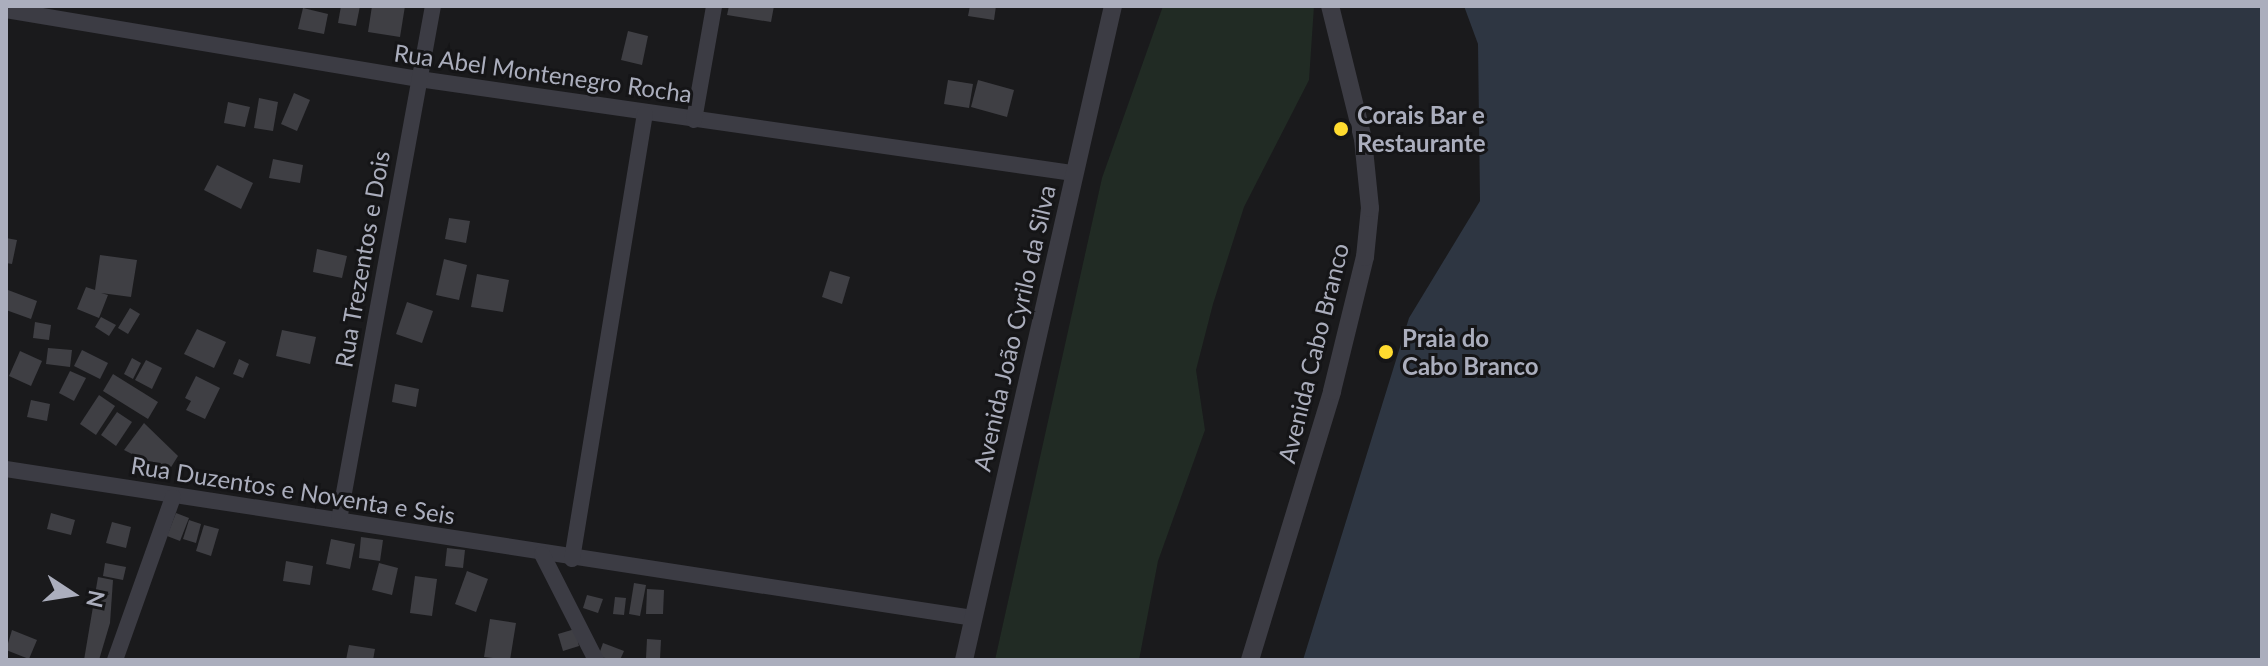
<!DOCTYPE html>
<meta charset="utf-8">
<style>
body{margin:0}
#map{position:relative;width:2268px;height:666px;overflow:hidden;background:#1a1a1c;font-family:Lato,sans-serif}
div>[style]{position:absolute}
.green>*{inset:0;background:#212b24}
.water>*{inset:0;background:#2e3642}
.building>*{inset:0;background:#3f3f44}
.minor>*{height:16px;margin:-8px;padding:0 8px;transform-origin:8px;border-radius:8px;background:#3c3c44}
.tertiary>*{height:18px;margin:-9px;padding:0 9px;transform-origin:9px;border-radius:9px;background:#3c3c44}
.dots>*{width:22px;height:22px;translate:-50% -50%;box-sizing:border-box;border:4px solid #151517;border-radius:50%}
span{translate:-50% -50%;white-space:nowrap;text-align:center;line-height:1.15;-webkit-text-stroke:6px #151517;paint-order:stroke}
.street-label{font-size:24px;color:#abaebd}
.poi-label{font-size:24px;color:#abaebd;font-weight:700}
.left{translate:0 -50%;text-align:left}
.frame{position:absolute;inset:0;border:8px solid #abaebd;pointer-events:none}
.north{position:absolute;left:32px;top:554px;width:80px;height:80px;-webkit-text-stroke:6px #151517;paint-order:stroke;rotate:102deg;font-size:22px;font-weight:700;line-height:32px;text-align:center;color:#abaebd}
.north::after{content:'';display:block;margin:auto;width:28px;height:36px;background:#abaebd;clip-path:polygon(50% 0,100% 100%,50% 72%,0 100%)}
</style>
<div id="map">
<div class="green">
<i style="clip-path:polygon(1163px 6px,1314px 6px,1309px 80px,1244px 207px,1213px 304px,1196px 370px,1205px 430px,1158px 561px,1139px 660px,995px 660px,1102px 178px)"></i>
</div>
<div class="water">
<i style="clip-path:polygon(1464px 6px,2262px 6px,2262px 660px,1303px 660px,1409px 318px,1480px 201px,1478px 44px)"></i>
</div>
<div class="building">
<i style="clip-path:polygon(341px 6px,360px 6px,356px 26px,338px 23px)"></i>
<i style="clip-path:polygon(372px 6px,405px 6px,400px 37px,368px 32px)"></i>
<i style="clip-path:polygon(729px 6px,774px 6px,771px 22px,727px 15px)"></i>
<i style="clip-path:polygon(970px 6px,996px 6px,994px 20px,968px 16px)"></i>
<i style="clip-path:polygon(303px 8px,328px 14px,324px 34px,298px 29px)"></i>
<i style="clip-path:polygon(628px 31px,648px 36px,642px 65px,621px 60px)"></i>
<i style="clip-path:polygon(948px 80px,973px 84px,969px 108px,944px 104px)"></i>
<i style="clip-path:polygon(978px 80px,1014px 90px,1007px 117px,971px 107px)"></i>
<i style="clip-path:polygon(294px 93px,310px 100px,297px 131px,281px 124px)"></i>
<i style="clip-path:polygon(259px 98px,278px 102px,273px 131px,254px 128px)"></i>
<i style="clip-path:polygon(228px 102px,250px 107px,245px 127px,224px 123px)"></i>
<i style="clip-path:polygon(273px 159px,303px 165px,300px 183px,269px 178px)"></i>
<i style="clip-path:polygon(217px 165px,253px 183px,241px 209px,204px 190px)"></i>
<i style="clip-path:polygon(449px 218px,470px 221px,466px 243px,445px 239px)"></i>
<i style="clip-path:polygon(6px 238px,17px 240px,12px 264px,6px 263px)"></i>
<i style="clip-path:polygon(317px 249px,347px 256px,342px 278px,313px 272px)"></i>
<i style="clip-path:polygon(100px 255px,137px 260px,131px 297px,101px 293px,108px 295px,99px 318px,77px 309px,86px 287px,95px 290px)"></i>
<i style="clip-path:polygon(444px 259px,467px 265px,459px 300px,436px 295px)"></i>
<i style="clip-path:polygon(830px 271px,850px 277px,842px 304px,822px 297px)"></i>
<i style="clip-path:polygon(477px 274px,509px 280px,503px 312px,471px 307px)"></i>
<i style="clip-path:polygon(8px 290px,37px 301px,31px 319px,6px 310px)"></i>
<i style="clip-path:polygon(407px 302px,433px 311px,422px 343px,396px 334px)"></i>
<i style="clip-path:polygon(130px 308px,140px 314px,128px 334px,118px 328px)"></i>
<i style="clip-path:polygon(101px 317px,116px 325px,109px 336px,95px 327px)"></i>
<i style="clip-path:polygon(35px 322px,51px 325px,49px 340px,33px 338px)"></i>
<i style="clip-path:polygon(197px 329px,226px 342px,214px 368px,184px 354px)"></i>
<i style="clip-path:polygon(282px 330px,316px 337px,310px 364px,276px 356px)"></i>
<i style="clip-path:polygon(48px 348px,72px 350px,70px 367px,46px 364px)"></i>
<i style="clip-path:polygon(82px 350px,108px 363px,100px 379px,74px 366px)"></i>
<i style="clip-path:polygon(20px 351px,42px 361px,31px 386px,9px 376px)"></i>
<i style="clip-path:polygon(132px 358px,141px 363px,133px 379px,124px 374px)"></i>
<i style="clip-path:polygon(239px 359px,249px 364px,243px 378px,233px 374px)"></i>
<i style="clip-path:polygon(146px 360px,162px 368px,152px 389px,135px 380px)"></i>
<i style="clip-path:polygon(70px 371px,86px 378px,74px 401px,59px 393px)"></i>
<i style="clip-path:polygon(113px 374px,158px 402px,148px 419px,103px 391px)"></i>
<i style="clip-path:polygon(196px 376px,220px 388px,205px 419px,186px 410px,191px 401px,185px 398px)"></i>
<i style="clip-path:polygon(395px 384px,419px 389px,416px 407px,392px 402px)"></i>
<i style="clip-path:polygon(99px 395px,115px 406px,96px 435px,80px 424px)"></i>
<i style="clip-path:polygon(31px 400px,50px 404px,47px 421px,27px 417px)"></i>
<i style="clip-path:polygon(117px 412px,132px 422px,116px 446px,101px 435px)"></i>
<i style="clip-path:polygon(144px 423px,178px 456px,168px 472px,124px 450px)"></i>
<i style="clip-path:polygon(51px 513px,75px 520px,71px 535px,47px 529px)"></i>
<i style="clip-path:polygon(176px 513px,189px 518px,180px 541px,167px 536px)"></i>
<i style="clip-path:polygon(189px 520px,201px 524px,196px 543px,183px 539px)"></i>
<i style="clip-path:polygon(112px 522px,131px 527px,126px 548px,106px 543px)"></i>
<i style="clip-path:polygon(204px 525px,219px 529px,211px 556px,196px 551px)"></i>
<i style="clip-path:polygon(361px 537px,383px 540px,380px 561px,359px 558px)"></i>
<i style="clip-path:polygon(331px 539px,355px 544px,350px 569px,326px 564px)"></i>
<i style="clip-path:polygon(447px 548px,465px 550px,463px 568px,445px 566px)"></i>
<i style="clip-path:polygon(286px 561px,313px 566px,310px 585px,283px 581px)"></i>
<i style="clip-path:polygon(105px 563px,126px 567px,123px 580px,103px 576px)"></i>
<i style="clip-path:polygon(379px 563px,398px 568px,392px 595px,372px 590px)"></i>
<i style="clip-path:polygon(467px 571px,488px 579px,476px 612px,455px 604px)"></i>
<i style="clip-path:polygon(415px 576px,437px 579px,432px 616px,410px 613px)"></i>
<i style="clip-path:polygon(98px 577px,113px 580px,110px 623px,99px 660px,84px 660px)"></i>
<i style="clip-path:polygon(634px 583px,646px 585px,640px 616px,629px 614px)"></i>
<i style="clip-path:polygon(647px 589px,664px 590px,663px 614px,646px 614px)"></i>
<i style="clip-path:polygon(587px 595px,603px 599px,598px 613px,583px 608px)"></i>
<i style="clip-path:polygon(615px 597px,626px 598px,624px 615px,613px 614px)"></i>
<i style="clip-path:polygon(490px 619px,516px 623px,510px 660px,484px 657px)"></i>
<i style="clip-path:polygon(575px 629px,579px 646px,563px 651px,558px 634px)"></i>
<i style="clip-path:polygon(12px 630px,37px 640px,29px 659px,6px 650px)"></i>
<i style="clip-path:polygon(647px 639px,661px 640px,660px 659px,646px 658px)"></i>
<i style="clip-path:polygon(603px 643px,624px 651px,620px 660px,598px 657px)"></i>
<i style="clip-path:polygon(349px 645px,375px 649px,373px 660px,346px 660px)"></i>
</div>
<div class="minor">
<i style="left:6px;top:10px;width:419px;rotate:9.5deg"></i>
<i style="left:419px;top:79px;width:661px;rotate:8.18deg"></i>
<i style="left:694px;top:120px;width:116px;rotate:-80deg"></i>
<i style="left:6px;top:469px;width:978px;rotate:8.76deg"></i>
<i style="left:339px;top:520px;width:523px;rotate:-79.64deg"></i>
<i style="left:542px;top:554px;width:119px;rotate:63deg"></i>
<i style="left:572px;top:559px;width:451px;rotate:-80.7deg"></i>
<i style="left:115px;top:660px;width:173px;rotate:-70.4deg"></i>
</div>
<div class="tertiary">
<i style="left:964px;top:660px;width:671px;rotate:-77.17deg"></i>
<i style="left:1250px;top:660px;width:281px;rotate:-73deg"></i>
<i style="left:1332px;top:391px;width:138px;rotate:-76.2deg"></i>
<i style="left:1365px;top:257px;width:49px;rotate:-84.2deg"></i>
<i style="left:1370px;top:208px;width:69px;rotate:-95.8deg"></i>
<i style="left:1363px;top:139px;width:137px;rotate:-103.9deg"></i>
</div>
<div class="dots">
<i style="left:1341px;top:129px;background:#ffdb2f"></i>
<i style="left:1386px;top:352px;background:#ffdb2f"></i>
</div>
<div class="street-label">
<span style="left:543px;top:73px;rotate:8deg">Rua Abel Montenegro Rocha</span>
<span style="left:362px;top:259px;rotate:-80deg">Rua Trezentos e Dois</span>
<span style="left:1014px;top:328px;rotate:-77deg">Avenida João Cyrilo da Silva</span>
<span style="left:1313px;top:353px;rotate:-76deg">Avenida Cabo Branco</span>
<span style="left:293px;top:490px;rotate:9deg">Rua Duzentos e Noventa e Seis</span>
</div>
<div class="poi-label">
<span class="left" style="left:1357px;top:129px">Corais Bar e<br>Restaurante</span>
<span class="left" style="left:1402px;top:352px">Praia do<br>Cabo Branco</span>
</div>
<div class="frame"></div>
<div class="north">N</div>
</div>
